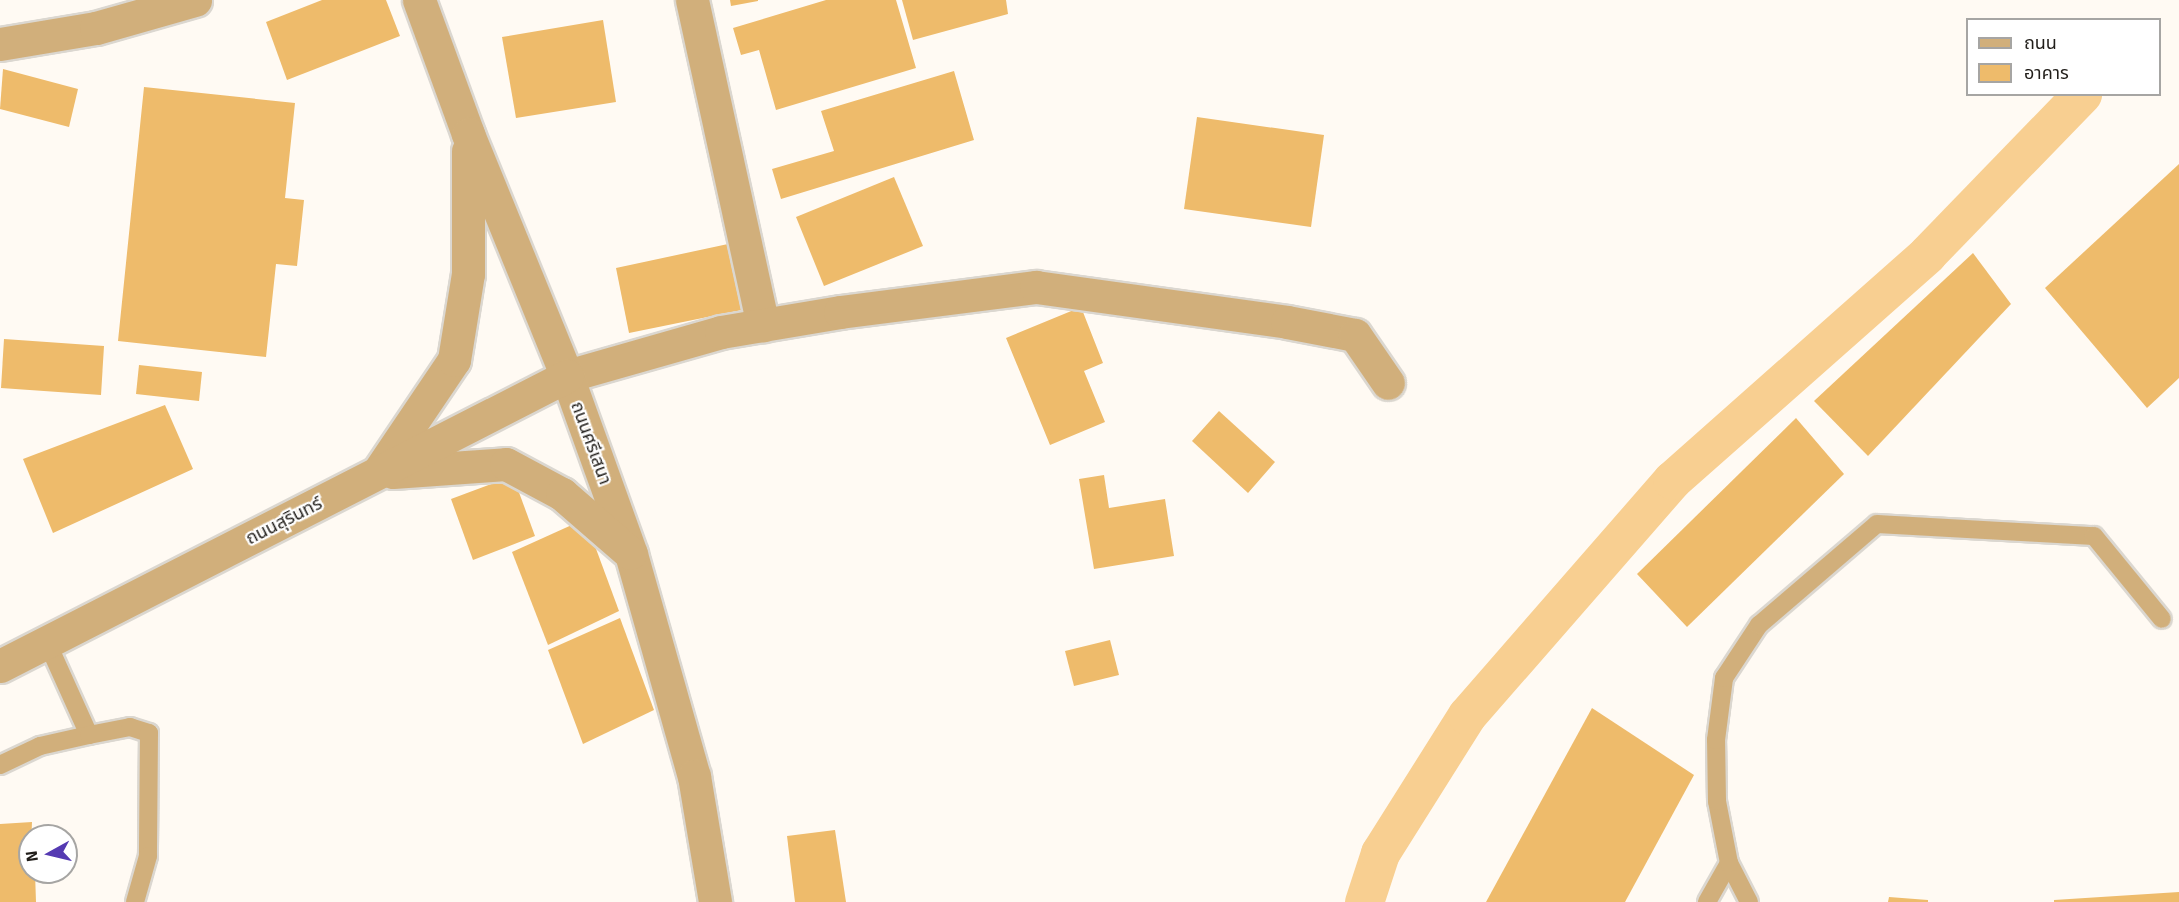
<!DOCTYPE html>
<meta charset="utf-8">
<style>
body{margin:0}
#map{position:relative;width:2179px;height:902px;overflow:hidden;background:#fffaf3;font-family:Signika,"Noto Sans Thai",sans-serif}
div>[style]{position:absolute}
.canal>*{height:39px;margin:-19.5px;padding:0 19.5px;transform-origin:19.5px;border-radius:19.5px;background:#f8cf91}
.building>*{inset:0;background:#eebb6b}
.roads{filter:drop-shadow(2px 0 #dbd7d0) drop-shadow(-2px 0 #dbd7d0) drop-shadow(0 2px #dbd7d0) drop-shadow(0 -2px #dbd7d0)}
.service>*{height:18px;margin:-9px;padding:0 9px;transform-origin:9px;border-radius:9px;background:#d1af7b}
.minor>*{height:33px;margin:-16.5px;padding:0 16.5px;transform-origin:16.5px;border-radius:16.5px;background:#d1af7b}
.tertiary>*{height:33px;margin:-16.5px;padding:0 16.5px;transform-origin:16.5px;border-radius:16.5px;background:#d1af7b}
span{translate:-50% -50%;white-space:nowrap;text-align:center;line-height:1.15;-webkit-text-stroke:4.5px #fff;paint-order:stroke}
.street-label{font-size:18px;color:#211e1a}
.legend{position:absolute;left:1966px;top:18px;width:195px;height:78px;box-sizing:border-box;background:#fff;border:2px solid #a6a5a3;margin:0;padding:8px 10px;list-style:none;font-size:18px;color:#211e1a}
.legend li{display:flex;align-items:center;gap:12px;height:30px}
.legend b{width:30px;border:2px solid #a6a5a3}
.north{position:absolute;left:18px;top:824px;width:60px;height:60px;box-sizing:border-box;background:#fff;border:2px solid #a6a5a3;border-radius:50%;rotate:262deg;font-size:16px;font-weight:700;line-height:24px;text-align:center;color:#211e1a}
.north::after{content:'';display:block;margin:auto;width:21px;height:27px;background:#553ab2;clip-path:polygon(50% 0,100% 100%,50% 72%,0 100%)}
</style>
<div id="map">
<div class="canal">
<i style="left:1364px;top:902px;width:52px;rotate:-71.9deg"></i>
<i style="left:1380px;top:853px;width:163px;rotate:-57.8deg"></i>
<i style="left:1467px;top:715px;width:312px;rotate:-48.9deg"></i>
<i style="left:1672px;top:480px;width:341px;rotate:-41.5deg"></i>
<i style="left:1927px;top:254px;width:223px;rotate:-45.9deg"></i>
</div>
<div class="building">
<i style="clip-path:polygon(322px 0,386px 0,400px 36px,287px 80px,266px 22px)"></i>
<i style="clip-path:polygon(730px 0,758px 0,758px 1px,731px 6px)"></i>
<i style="clip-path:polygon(826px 0,896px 0,916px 68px,776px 110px,759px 50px,741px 55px,733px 28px)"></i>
<i style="clip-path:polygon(902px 0,1006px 0,1008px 14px,913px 40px)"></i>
<i style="clip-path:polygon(603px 20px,616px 102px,516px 118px,502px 37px)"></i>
<i style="clip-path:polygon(3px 69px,78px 89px,69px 127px,0 109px)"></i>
<i style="clip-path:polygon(954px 71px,974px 140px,781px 199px,772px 169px,834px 151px,821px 111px)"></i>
<i style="clip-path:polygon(144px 87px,295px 103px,285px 198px,304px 200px,297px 266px,276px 264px,266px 357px,118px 341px)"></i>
<i style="clip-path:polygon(1197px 117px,1324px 135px,1311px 227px,1184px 209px)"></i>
<i style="clip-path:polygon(2179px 164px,2179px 378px,2147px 408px,2045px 288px)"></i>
<i style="clip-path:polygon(894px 177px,923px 246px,824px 286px,796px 217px)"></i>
<i style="clip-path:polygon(728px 244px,742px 310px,629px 333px,616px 268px)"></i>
<i style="clip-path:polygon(1973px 253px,2011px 304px,1868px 456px,1814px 401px)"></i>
<i style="clip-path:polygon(1081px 307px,1103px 363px,1084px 371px,1105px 422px,1050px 445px,1006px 338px)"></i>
<i style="clip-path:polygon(4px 339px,104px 346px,101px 395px,1px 388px)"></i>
<i style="clip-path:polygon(139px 365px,202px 372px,199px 401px,136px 394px)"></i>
<i style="clip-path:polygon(165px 405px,193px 469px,53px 533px,23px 459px)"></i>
<i style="clip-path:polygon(1219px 411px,1275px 462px,1248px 493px,1192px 441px)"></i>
<i style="clip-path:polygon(1796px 418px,1844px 474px,1687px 627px,1637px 574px)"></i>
<i style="clip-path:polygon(1104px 475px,1109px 508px,1165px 499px,1174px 556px,1094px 569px,1079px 479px)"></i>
<i style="clip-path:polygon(513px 476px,535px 536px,473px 560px,451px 499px)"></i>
<i style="clip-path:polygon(585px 519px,619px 611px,548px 645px,512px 552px)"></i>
<i style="clip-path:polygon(620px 618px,654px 710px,583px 744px,548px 650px)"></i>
<i style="clip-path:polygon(1110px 640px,1119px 675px,1074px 686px,1065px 651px)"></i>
<i style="clip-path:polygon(1592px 708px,1694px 775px,1625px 902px,1486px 902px)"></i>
<i style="clip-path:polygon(32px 822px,30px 872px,35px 872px,36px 902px,0 902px,0 824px)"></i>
<i style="clip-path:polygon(835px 830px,846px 902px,795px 902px,787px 836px)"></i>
<i style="clip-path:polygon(2179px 892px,2179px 902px,2054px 902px,2054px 900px)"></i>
<i style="clip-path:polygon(1889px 897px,1928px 900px,1928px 902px,1888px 902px)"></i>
</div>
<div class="roads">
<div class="service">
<i style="left:47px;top:642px;width:102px;rotate:65.7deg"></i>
<i style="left:0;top:765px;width:44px;rotate:-25.4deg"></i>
<i style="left:40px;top:746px;width:50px;rotate:-12.7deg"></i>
<i style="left:89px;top:735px;width:42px;rotate:-11deg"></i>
<i style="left:130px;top:727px;width:20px;rotate:18deg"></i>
<i style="left:149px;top:733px;width:123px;rotate:90.5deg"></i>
<i style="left:148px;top:856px;width:48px;rotate:105.8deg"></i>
<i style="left:1707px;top:902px;width:45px;rotate:-60.6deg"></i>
<i style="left:1749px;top:902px;width:44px;rotate:-117.1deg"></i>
<i style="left:1729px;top:863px;width:63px;rotate:-101deg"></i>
<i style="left:1717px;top:801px;width:61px;rotate:-90.9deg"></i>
<i style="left:1716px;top:740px;width:63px;rotate:-82.6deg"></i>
<i style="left:1724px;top:678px;width:64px;rotate:-56.6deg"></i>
<i style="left:1759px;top:625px;width:155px;rotate:-40.6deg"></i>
<i style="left:1877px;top:524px;width:217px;rotate:3.2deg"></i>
<i style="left:2094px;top:536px;width:107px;rotate:50.7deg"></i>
</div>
<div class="minor">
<i style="left:692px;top:0;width:333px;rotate:77.7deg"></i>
<i style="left:0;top:44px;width:97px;rotate:-9.5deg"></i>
<i style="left:96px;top:28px;width:103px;rotate:-15.8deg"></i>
<i style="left:567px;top:376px;width:160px;rotate:-15.9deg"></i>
<i style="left:721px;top:332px;width:121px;rotate:-9.5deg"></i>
<i style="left:840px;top:312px;width:198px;rotate:-7.3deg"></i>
<i style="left:1036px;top:287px;width:253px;rotate:7.9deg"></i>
<i style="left:1287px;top:322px;width:69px;rotate:10.8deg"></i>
<i style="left:1355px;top:335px;width:58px;rotate:55.5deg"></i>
</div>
<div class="tertiary">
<i style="left:419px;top:0;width:143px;rotate:69.9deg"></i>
<i style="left:468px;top:134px;width:261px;rotate:67.8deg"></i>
<i style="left:567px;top:376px;width:189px;rotate:70.2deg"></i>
<i style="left:631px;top:554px;width:231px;rotate:74.2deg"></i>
<i style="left:694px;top:776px;width:128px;rotate:80.5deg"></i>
<i style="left:379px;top:471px;width:134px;rotate:-56deg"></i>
<i style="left:454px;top:360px;width:87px;rotate:-80.8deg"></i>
<i style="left:468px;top:274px;width:123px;rotate:-90deg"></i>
<i style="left:393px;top:472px;width:113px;rotate:-4deg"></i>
<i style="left:506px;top:464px;width:64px;rotate:28.2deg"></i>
<i style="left:562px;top:494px;width:90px;rotate:40.9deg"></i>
<i style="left:0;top:666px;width:637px;rotate:-27.09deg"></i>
</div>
</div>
<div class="street-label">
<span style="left:591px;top:443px;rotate:70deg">ถนนศรีเสนา</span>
<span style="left:284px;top:521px;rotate:-27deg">ถนนสุรินทร์</span>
</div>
<ul class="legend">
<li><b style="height:8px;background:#d1af7b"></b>ถนน</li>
<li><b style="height:16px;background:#eebb6b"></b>อาคาร</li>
</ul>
<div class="north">N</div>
</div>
